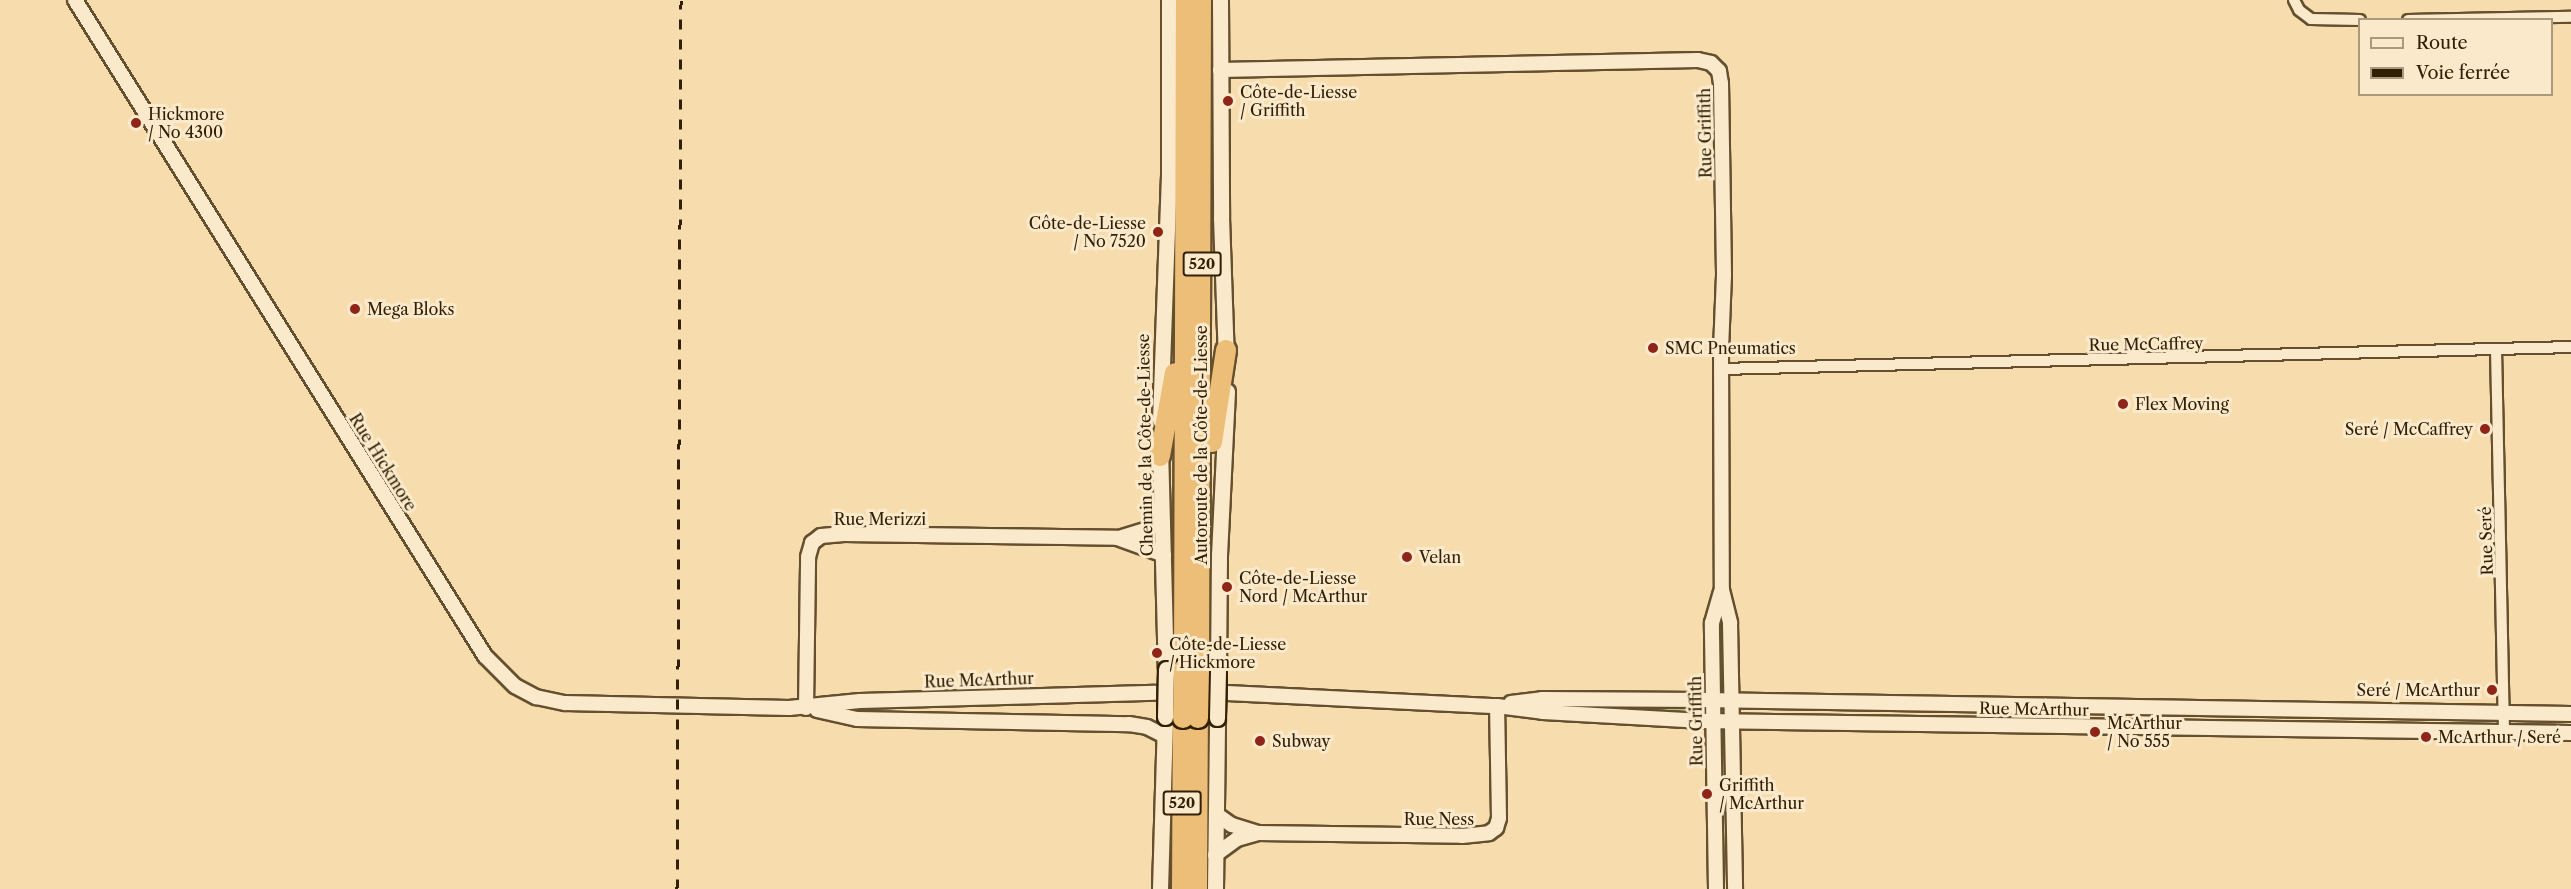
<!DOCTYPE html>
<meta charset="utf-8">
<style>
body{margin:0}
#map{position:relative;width:2571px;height:889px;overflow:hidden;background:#f7ddae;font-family:"Libre Caslon Text",serif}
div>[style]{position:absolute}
.green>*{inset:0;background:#c5be85}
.roads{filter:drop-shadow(2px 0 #644f2e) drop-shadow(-2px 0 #644f2e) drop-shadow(0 2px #644f2e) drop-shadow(0 -2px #644f2e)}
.minor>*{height:10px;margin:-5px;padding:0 5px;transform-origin:5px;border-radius:5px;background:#fae9ca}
.tertiary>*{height:14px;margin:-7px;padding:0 7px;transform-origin:7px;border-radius:7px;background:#fae9ca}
.secondary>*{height:15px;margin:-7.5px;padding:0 7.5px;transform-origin:7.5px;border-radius:7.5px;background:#fae9ca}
.motorway>*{height:20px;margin:-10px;padding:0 10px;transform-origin:10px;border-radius:10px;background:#ecbe77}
.rail>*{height:3px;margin-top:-1.5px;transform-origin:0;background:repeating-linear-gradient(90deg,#332004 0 10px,transparent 0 20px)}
.bridges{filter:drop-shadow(2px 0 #332004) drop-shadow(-2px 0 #332004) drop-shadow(0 2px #332004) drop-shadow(0 -2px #332004)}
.secondary-bridge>*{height:15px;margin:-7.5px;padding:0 7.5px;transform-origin:7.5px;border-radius:7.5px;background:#fae9ca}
.motorway-bridge>*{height:20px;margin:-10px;padding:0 10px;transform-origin:10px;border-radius:10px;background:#ecbe77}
.dots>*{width:16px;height:16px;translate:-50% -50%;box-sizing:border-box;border:3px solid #fae9ca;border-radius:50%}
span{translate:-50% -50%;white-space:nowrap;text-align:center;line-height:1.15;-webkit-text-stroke:6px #fae9ca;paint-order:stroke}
.shield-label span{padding:2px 4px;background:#fae9ca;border:2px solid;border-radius:4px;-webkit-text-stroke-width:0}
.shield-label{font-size:15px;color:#332004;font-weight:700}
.poi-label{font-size:16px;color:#332004}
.left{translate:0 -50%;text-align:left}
.right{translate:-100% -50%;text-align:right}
.street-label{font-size:16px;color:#332004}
.legend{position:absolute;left:2358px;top:18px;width:195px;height:78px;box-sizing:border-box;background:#fae9ca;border:2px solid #aa997b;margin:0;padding:8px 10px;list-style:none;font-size:18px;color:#332004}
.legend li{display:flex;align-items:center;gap:12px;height:30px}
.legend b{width:30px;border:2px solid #aa997b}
</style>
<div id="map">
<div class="green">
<i style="clip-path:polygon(1599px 706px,1699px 706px,1703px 711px,1699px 714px,1599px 709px)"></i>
</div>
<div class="roads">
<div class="minor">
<i style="left:2294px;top:0;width:11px;rotate:63deg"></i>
<i style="left:2299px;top:10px;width:15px;rotate:37deg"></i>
<i style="left:2311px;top:19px;width:49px;rotate:1.2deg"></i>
<i style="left:2408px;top:20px;width:163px;rotate:-1.1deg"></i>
<i style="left:2496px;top:349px;width:382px;rotate:88.8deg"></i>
<i style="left:1721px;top:369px;width:850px;rotate:-1.48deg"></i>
</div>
<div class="tertiary">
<i style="left:75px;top:0;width:774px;rotate:57.99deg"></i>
<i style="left:485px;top:656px;width:42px;rotate:45deg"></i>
<i style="left:515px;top:686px;width:24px;rotate:28deg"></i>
<i style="left:536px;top:697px;width:30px;rotate:12deg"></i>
<i style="left:565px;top:703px;width:224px;rotate:1.3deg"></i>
<i style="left:789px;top:708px;width:71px;rotate:-5.6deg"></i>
<i style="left:860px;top:701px;width:295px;rotate:-1.6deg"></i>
<i style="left:1220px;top:70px;width:478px;rotate:-1.2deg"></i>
<i style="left:1698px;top:60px;width:13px;rotate:13deg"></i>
<i style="left:1711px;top:63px;width:11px;rotate:45deg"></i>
<i style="left:1719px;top:71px;width:12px;rotate:81deg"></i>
<i style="left:1721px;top:83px;width:192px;rotate:89.1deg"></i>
<i style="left:1724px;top:275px;width:74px;rotate:92.3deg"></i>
<i style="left:1721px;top:349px;width:241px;rotate:89.8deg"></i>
<i style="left:1722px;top:590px;width:34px;rotate:76deg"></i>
<i style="left:1730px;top:623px;width:266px;rotate:88.9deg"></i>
<i style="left:1119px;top:538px;width:28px;rotate:-17deg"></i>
<i style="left:1146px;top:530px;width:19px;rotate:-28deg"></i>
<i style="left:1227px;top:693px;width:270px;rotate:2.8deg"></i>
<i style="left:1497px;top:706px;width:46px;rotate:7.4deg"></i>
<i style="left:1543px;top:712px;width:160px;rotate:3.2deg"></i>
<i style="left:1703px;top:721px;width:868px;rotate:0.79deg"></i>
<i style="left:1511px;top:703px;width:31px;rotate:-7deg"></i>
<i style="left:1542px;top:699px;width:161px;rotate:0.4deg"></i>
<i style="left:1703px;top:700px;width:868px;rotate:0.92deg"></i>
<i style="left:806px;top:708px;width:151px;rotate:-89.2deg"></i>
<i style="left:808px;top:557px;width:15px;rotate:-74deg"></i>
<i style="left:812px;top:543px;width:11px;rotate:-38deg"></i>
<i style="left:821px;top:536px;width:23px;rotate:-5deg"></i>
<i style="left:844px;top:534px;width:273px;rotate:0.8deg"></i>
<i style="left:1117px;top:538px;width:50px;rotate:19.9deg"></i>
<i style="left:817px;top:710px;width:41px;rotate:12.7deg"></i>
<i style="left:857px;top:719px;width:272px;rotate:1.1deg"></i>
<i style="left:1129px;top:724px;width:18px;rotate:9deg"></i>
<i style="left:1147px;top:727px;width:20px;rotate:27deg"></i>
<i style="left:1216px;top:814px;width:19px;rotate:35deg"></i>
<i style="left:1232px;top:825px;width:27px;rotate:17deg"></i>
<i style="left:1258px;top:833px;width:204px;rotate:0.8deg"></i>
<i style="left:1462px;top:836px;width:27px;rotate:-6deg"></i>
<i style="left:1489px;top:833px;width:9px;rotate:-36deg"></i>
<i style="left:1496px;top:828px;width:10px;rotate:-73deg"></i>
<i style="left:1499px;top:818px;width:112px;rotate:-91deg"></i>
<i style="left:1215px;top:855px;width:27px;rotate:-36deg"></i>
<i style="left:1237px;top:839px;width:22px;rotate:-16deg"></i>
<i style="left:1716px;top:889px;width:266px;rotate:-90.9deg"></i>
<i style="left:1712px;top:623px;width:32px;rotate:-74deg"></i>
</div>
<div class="secondary">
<i style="left:1220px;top:0;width:217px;rotate:89.7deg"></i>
<i style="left:1221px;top:217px;width:144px;rotate:88deg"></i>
<i style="left:1160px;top:420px;width:244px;rotate:-87.9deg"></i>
<i style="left:1169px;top:176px;width:176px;rotate:-90deg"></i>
<i style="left:1160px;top:447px;width:222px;rotate:88.5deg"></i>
<i style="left:1218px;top:670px;width:115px;rotate:-89.5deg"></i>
<i style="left:1219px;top:555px;width:164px;rotate:-87.2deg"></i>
<i style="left:1160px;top:889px;width:172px;rotate:-88.3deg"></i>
<i style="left:1215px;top:889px;width:171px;rotate:-89.3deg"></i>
</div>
<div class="motorway">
<i style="left:1212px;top:442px;width:93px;rotate:-81.3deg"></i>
<i style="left:1160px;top:456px;width:84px;rotate:-79.8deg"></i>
<i style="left:1184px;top:669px;width:669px;rotate:-89.83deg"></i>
<i style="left:1199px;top:669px;width:669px;rotate:-89.83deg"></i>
<i style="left:1182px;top:889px;width:171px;rotate:-89.7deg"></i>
<i style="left:1197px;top:889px;width:171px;rotate:-89.7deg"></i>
</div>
</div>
<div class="rail">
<i style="left:677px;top:889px;width:889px;rotate:-89.74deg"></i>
</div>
<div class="bridges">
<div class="secondary-bridge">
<i style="left:1165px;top:717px;width:48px;rotate:-88.8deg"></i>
<i style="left:1217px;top:718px;width:48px;rotate:-88.8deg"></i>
</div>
<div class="motorway-bridge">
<i style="left:1183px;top:718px;width:49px;rotate:-88.8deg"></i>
<i style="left:1198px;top:718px;width:49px;rotate:-88.8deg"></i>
</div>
</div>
<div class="dots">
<i style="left:1228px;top:101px;background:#8f2418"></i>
<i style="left:136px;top:123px;background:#8f2418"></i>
<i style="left:1158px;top:232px;background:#8f2418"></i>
<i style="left:355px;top:309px;background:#8f2418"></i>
<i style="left:1653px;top:348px;background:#8f2418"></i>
<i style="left:2123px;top:404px;background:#8f2418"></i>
<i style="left:2485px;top:429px;background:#8f2418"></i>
<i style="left:1407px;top:557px;background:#8f2418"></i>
<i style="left:1227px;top:587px;background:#8f2418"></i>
<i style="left:1157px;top:653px;background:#8f2418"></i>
<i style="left:2492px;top:690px;background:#8f2418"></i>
<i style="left:2095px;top:732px;background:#8f2418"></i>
<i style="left:2426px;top:737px;background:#8f2418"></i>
<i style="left:1260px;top:741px;background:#8f2418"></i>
<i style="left:1707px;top:794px;background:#8f2418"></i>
</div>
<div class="shield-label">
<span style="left:1202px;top:264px">520</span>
<span style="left:1182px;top:803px">520</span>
</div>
<div class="poi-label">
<span class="left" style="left:1240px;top:101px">Côte-de-Liesse<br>/ Griffith</span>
<span class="left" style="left:148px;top:123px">Hickmore<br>/ No 4300</span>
<span class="right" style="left:1146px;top:232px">Côte-de-Liesse<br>/ No 7520</span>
<span class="left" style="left:367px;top:309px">Mega Bloks</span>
<span class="left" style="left:1665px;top:348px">SMC Pneumatics</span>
<span class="left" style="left:2135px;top:404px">Flex Moving</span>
<span class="right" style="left:2473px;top:429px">Seré / McCaffrey</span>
<span class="left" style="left:1419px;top:557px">Velan</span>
<span class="left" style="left:1239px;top:587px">Côte-de-Liesse<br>Nord / McArthur</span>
<span class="left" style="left:1169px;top:653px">Côte-de-Liesse<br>/ Hickmore</span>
<span class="right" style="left:2480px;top:690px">Seré / McArthur</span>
<span class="left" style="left:2107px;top:732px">McArthur<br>/ No 555</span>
<span class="left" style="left:2438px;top:737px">McArthur / Seré</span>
<span class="left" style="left:1272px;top:741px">Subway</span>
<span class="left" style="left:1719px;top:794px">Griffith<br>/ McArthur</span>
</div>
<div class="street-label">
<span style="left:1705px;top:133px;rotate:-91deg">Rue Griffith</span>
<span style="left:2146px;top:344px;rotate:-1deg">Rue McCaffrey</span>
<span style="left:1145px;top:445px;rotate:-91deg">Chemin de la Côte-de-Liesse</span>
<span style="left:1201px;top:445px;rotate:-90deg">Autoroute de la Côte-de-Liesse</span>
<span style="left:383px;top:462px;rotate:58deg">Rue Hickmore</span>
<span style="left:880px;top:519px">Rue Merizzi</span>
<span style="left:2486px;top:541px;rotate:-92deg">Rue Seré</span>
<span style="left:979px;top:680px;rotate:-2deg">Rue McArthur</span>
<span style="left:2034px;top:709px;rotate:1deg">Rue McArthur</span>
<span style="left:1696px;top:721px;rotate:-91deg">Rue Griffith</span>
<span style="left:1439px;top:819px">Rue Ness</span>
</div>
<ul class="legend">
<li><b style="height:8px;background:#fae9ca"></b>Route</li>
<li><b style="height:8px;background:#332004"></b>Voie ferrée</li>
</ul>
</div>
